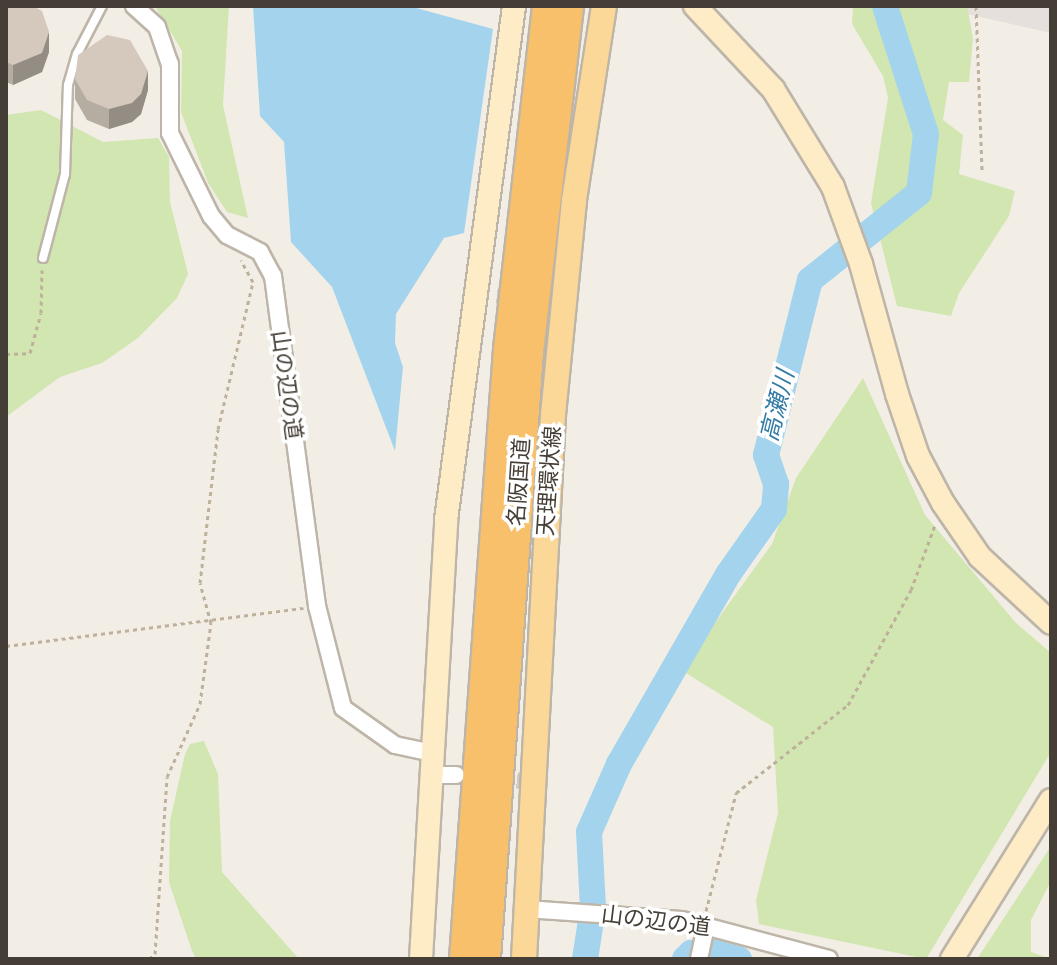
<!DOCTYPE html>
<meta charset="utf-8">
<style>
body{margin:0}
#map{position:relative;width:1057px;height:965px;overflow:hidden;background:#f2eee6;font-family:"Fira Sans Condensed","Noto Sans JP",sans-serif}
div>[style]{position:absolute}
.industrial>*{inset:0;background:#e5e0db}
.green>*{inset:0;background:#d1e6b0}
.water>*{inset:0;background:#a4d4ed}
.river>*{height:26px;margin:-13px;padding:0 13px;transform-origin:13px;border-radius:13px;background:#a4d4ed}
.street-tunnel>*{height:16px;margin-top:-8px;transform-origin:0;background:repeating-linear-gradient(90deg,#cfcbc3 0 16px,transparent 0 24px)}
.path>*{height:3px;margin-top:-1.5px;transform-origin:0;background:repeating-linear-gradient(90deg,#bfb09b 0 4px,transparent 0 8px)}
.roads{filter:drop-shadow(2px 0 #beb5a9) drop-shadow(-2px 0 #beb5a9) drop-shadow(0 2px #beb5a9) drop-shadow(0 -2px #beb5a9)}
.lane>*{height:8px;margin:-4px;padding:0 4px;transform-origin:4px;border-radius:4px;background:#fff}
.street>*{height:16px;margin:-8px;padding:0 8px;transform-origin:8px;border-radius:8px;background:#fff}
.secondary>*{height:22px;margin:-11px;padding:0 11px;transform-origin:11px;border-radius:11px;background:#fdecc6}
.primary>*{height:24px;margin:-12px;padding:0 12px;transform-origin:12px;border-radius:12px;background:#fbd897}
.highway>*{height:28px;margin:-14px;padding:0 14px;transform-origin:14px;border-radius:14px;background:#f9c06b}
.wall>*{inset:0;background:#b6ada2}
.shaded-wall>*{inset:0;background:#948d84}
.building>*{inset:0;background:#d4c9bc}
span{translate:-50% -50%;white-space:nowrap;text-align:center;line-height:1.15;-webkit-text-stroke:7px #fff;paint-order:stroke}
.street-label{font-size:22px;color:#453e36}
.water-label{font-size:24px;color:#317ba5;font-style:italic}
.frame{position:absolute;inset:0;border:8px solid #453e36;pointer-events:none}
</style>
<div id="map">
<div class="industrial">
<i style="clip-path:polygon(967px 6px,1051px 6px,1051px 33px,967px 14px)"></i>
</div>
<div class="green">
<i style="clip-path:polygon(155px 6px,229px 6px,223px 105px,248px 218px,227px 212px,208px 183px,181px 112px,182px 51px)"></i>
<i style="clip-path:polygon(853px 6px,967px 6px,973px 38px,969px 82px,949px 82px,943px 120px,963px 135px,959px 174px,1015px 191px,1009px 216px,959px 293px,951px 316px,897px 306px,871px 203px,888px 98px,883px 76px,852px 24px)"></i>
<i style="clip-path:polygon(41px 110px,103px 142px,158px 138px,169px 157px,170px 202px,188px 274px,177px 298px,138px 338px,102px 363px,60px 377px,6px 417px,6px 115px)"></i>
<i style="clip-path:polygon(863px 378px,925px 515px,1016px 623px,1051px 653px,1051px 752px,926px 959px,759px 924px,756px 900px,778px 813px,773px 727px,681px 670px,772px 544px,796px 478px)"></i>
<i style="clip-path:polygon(204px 741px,218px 774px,222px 872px,299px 959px,196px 959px,192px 951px,169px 882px,170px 821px,185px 754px,190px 744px)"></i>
<i style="clip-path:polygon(1051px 846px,1051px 881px,1031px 920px,1031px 952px,1051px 959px,977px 959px)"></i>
</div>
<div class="water">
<i style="clip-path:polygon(253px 6px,409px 6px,493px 29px,464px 233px,444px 238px,396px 314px,395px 343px,403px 367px,395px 451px,332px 287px,291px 242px,284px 142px,260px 116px)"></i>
</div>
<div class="river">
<i style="left:585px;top:959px;width:52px;rotate:-81.1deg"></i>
<i style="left:593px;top:908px;width:76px;rotate:-93deg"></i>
<i style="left:589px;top:832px;width:74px;rotate:-66.2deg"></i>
<i style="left:619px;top:764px;width:220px;rotate:-60.1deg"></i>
<i style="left:729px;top:573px;width:78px;rotate:-54.9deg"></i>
<i style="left:774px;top:509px;width:25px;rotate:-85deg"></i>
<i style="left:776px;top:484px;width:31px;rotate:-109deg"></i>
<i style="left:766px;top:455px;width:180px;rotate:-75.9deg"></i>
<i style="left:810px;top:280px;width:139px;rotate:-38.6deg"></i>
<i style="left:919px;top:193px;width:59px;rotate:-83.2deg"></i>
<i style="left:926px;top:134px;width:134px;rotate:-107.8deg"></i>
<i style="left:685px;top:959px;width:8px;rotate:-45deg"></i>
<i style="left:691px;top:953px;width:21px;rotate:-3deg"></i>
<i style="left:712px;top:952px;width:28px;rotate:15deg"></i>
</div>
<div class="street-tunnel">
<i style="left:473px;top:293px;width:46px;rotate:6.2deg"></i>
<i style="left:493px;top:778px;width:27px;rotate:6deg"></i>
</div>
<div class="path">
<i style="left:976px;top:6px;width:164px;rotate:87.9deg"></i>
<i style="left:6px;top:354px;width:24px;rotate:-2deg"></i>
<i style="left:30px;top:353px;width:41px;rotate:-74.6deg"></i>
<i style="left:41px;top:313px;width:43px;rotate:-88.7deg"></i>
<i style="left:6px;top:646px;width:300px;rotate:-7.3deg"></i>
<i style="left:706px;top:911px;width:122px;rotate:-75.7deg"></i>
<i style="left:736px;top:793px;width:142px;rotate:-38.2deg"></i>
<i style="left:848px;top:705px;width:131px;rotate:-61.3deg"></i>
<i style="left:911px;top:590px;width:69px;rotate:-69.7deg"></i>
<i style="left:149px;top:959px;width:8px;rotate:-40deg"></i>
<i style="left:155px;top:954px;width:177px;rotate:-86.1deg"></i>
<i style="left:167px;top:777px;width:80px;rotate:-65.7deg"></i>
<i style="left:200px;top:704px;width:82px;rotate:-82.3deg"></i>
<i style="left:211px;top:623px;width:41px;rotate:-105.4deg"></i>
<i style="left:200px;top:583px;width:155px;rotate:-83.3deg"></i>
<i style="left:218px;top:429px;width:151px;rotate:-76.6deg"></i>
<i style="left:253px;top:282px;width:25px;rotate:-119deg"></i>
</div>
<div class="roads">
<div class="lane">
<i style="left:43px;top:258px;width:87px;rotate:-75.3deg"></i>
<i style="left:65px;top:174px;width:89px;rotate:-88.1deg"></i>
<i style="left:68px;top:85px;width:32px;rotate:-74deg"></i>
<i style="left:77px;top:54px;width:54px;rotate:-62.5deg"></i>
</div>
<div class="street">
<i style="left:134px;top:6px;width:31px;rotate:42deg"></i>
<i style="left:157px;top:27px;width:39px;rotate:71deg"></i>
<i style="left:170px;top:64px;width:69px;rotate:90deg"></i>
<i style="left:170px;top:133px;width:93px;rotate:63.7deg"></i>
<i style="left:211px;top:216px;width:25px;rotate:50deg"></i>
<i style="left:227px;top:235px;width:37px;rotate:27deg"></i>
<i style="left:260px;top:252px;width:27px;rotate:62deg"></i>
<i style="left:273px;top:276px;width:333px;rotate:82.4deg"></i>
<i style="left:317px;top:606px;width:105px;rotate:75.7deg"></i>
<i style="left:343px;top:708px;width:64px;rotate:35.4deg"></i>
<i style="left:395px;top:745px;width:39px;rotate:12deg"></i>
<i style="left:432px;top:775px;width:24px"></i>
<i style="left:526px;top:909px;width:156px;rotate:4deg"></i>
<i style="left:682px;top:920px;width:152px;rotate:14.9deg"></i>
<i style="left:699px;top:959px;width:35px;rotate:-78deg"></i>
</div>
<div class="secondary">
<i style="left:695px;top:6px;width:114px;rotate:46.8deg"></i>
<i style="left:773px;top:89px;width:115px;rotate:58.5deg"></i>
<i style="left:833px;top:187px;width:82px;rotate:70deg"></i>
<i style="left:861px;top:264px;width:135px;rotate:74.5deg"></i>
<i style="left:897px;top:394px;width:65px;rotate:71.3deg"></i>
<i style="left:918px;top:456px;width:53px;rotate:62deg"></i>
<i style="left:943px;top:503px;width:65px;rotate:55.6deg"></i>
<i style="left:980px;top:557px;width:97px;rotate:42.9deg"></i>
<i style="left:421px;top:959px;width:440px;rotate:-86.7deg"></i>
<i style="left:446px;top:520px;width:518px;rotate:-82.46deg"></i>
<i style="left:952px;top:959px;width:187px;rotate:-58.1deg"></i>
</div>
<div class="primary">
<i style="left:524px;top:959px;width:545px;rotate:-86.95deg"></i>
<i style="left:553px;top:415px;width:216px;rotate:-84.4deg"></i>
<i style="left:574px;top:200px;width:196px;rotate:-81.2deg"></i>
</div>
<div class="highway">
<i style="left:464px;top:959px;width:612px;rotate:-85.87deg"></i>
<i style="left:508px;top:349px;width:345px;rotate:-83.5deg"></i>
<i style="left:486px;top:959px;width:609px;rotate:-85.95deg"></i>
<i style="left:529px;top:352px;width:348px;rotate:-83.4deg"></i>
</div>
</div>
<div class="wall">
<i style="clip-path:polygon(6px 6px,49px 52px,42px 72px,13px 85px,6px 82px)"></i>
<i style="clip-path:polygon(75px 79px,148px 90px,141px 114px,132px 122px,109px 129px,87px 120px,75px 99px)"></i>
</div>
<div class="shaded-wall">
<i style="clip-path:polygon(49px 32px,49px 52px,42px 72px,13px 85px,13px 65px)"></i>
<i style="clip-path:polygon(148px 71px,148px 90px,141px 114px,132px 122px,109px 129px,109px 109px)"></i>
</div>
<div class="building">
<i style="clip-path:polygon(6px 6px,33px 6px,42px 11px,49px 32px,42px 53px,13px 65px,6px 62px)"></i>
<i style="clip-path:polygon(107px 35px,130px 40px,148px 71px,141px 94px,132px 103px,109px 109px,87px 100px,75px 79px,78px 55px)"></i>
</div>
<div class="street-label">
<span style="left:287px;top:385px;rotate:82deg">山の辺の道</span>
<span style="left:549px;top:481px;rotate:-86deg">天理環状線</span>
<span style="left:519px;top:482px;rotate:-86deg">名阪国道</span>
<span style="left:656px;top:921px;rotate:7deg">山の辺の道</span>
</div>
<div class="water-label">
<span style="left:778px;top:406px;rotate:-76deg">高瀬川</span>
</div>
<div class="frame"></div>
</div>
